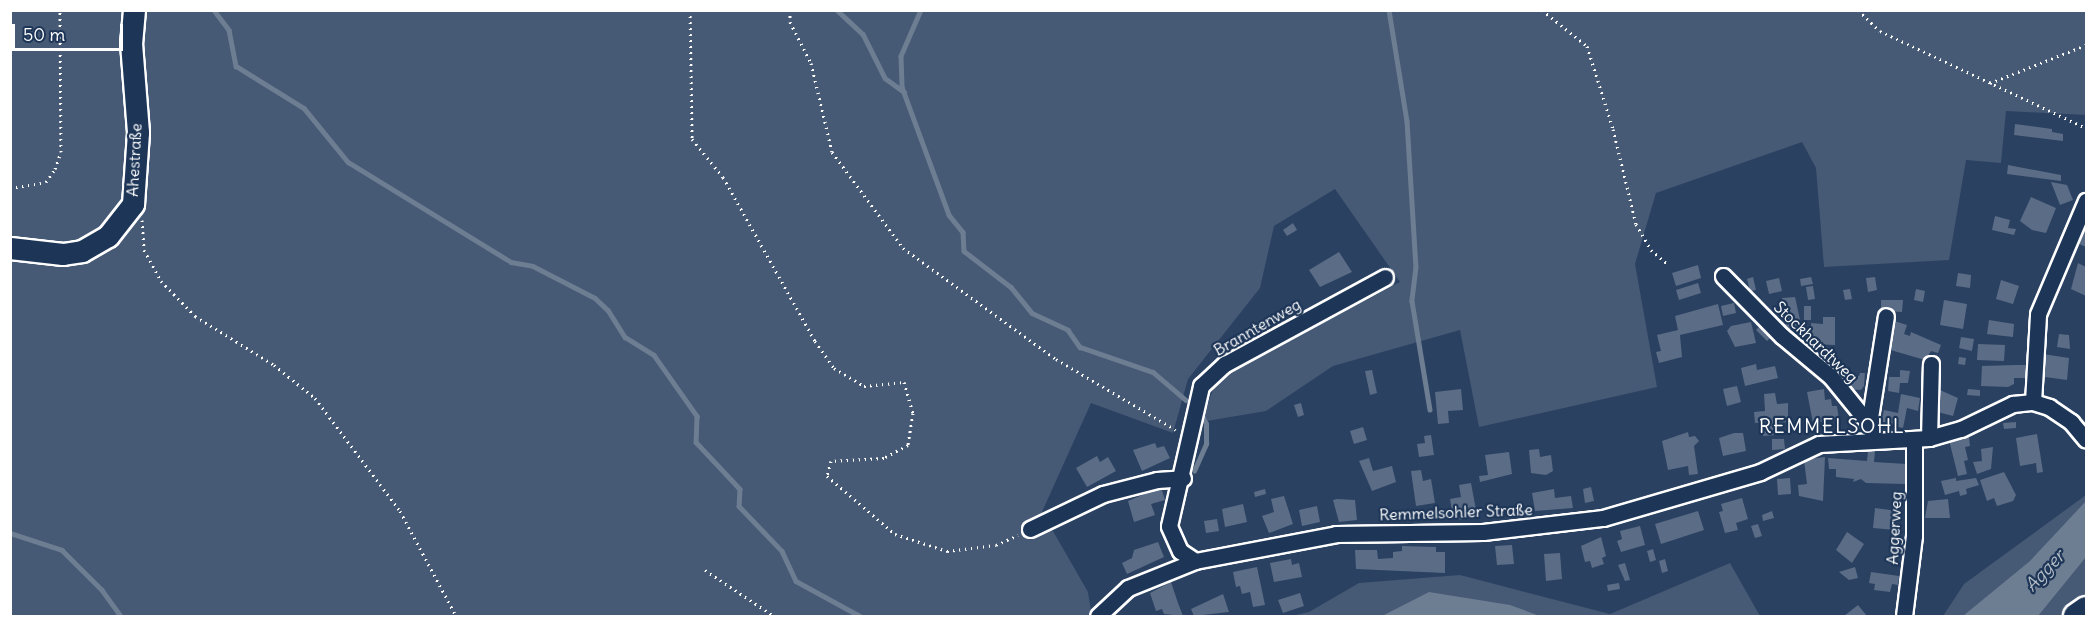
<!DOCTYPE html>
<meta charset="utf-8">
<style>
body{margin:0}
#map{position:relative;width:2097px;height:627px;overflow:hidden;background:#2a4161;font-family:Delius,sans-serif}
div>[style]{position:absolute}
.green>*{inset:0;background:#465975}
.water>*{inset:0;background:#6d7d92}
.stream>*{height:4.5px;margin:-2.25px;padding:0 2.25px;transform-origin:2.25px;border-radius:2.25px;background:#6d7d92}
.building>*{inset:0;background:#5b6c86}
.path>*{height:3px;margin-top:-1.5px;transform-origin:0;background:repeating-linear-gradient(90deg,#fff 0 1.5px,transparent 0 6px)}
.roads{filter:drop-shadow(2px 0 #fff) drop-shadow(-2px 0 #fff) drop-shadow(0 2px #fff) drop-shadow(0 -2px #fff)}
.minor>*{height:15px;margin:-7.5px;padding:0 7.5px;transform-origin:7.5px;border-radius:7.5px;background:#1d3557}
.secondary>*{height:21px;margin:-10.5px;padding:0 10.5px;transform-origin:10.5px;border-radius:10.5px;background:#1d3557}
.primary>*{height:24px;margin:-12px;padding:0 12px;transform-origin:12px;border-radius:12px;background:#1d3557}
span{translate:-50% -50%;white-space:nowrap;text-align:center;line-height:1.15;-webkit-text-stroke:4.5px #1d3557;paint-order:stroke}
.street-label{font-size:16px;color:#fff}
.water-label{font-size:18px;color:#b6bec8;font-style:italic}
.quarter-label{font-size:20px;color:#fff;letter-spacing:1.5px}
.frame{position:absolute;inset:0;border:12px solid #fff;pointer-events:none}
.scale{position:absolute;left:12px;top:24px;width:111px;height:27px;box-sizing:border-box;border:3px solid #fff;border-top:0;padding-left:8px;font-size:18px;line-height:21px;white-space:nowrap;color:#fff;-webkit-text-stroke:4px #1d3557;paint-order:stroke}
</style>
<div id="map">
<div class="green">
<i style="clip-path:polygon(10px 11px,2086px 11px,2086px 115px,2006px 111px,2001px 163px,1966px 160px,1949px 260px,1824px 267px,1816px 168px,1802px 142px,1656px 193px,1635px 264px,1657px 387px,1479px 427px,1460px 330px,1333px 366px,1266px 411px,1201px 422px,1217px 379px,1400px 282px,1335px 189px,1274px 226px,1260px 288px,1188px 379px,1173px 433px,1091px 403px,1042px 512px,1088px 592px,1092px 616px,11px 616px)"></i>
<i style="clip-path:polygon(2086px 495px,2086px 606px,2071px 616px,1943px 616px,1964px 584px)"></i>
<i style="clip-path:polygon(1730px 563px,1760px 616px,1291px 616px,1309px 612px,1359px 583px,1460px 575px,1610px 614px)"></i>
</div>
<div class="water">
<i style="clip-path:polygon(2086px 501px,2086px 557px,2038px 616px,1963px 616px,2030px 561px)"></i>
<i style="clip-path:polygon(1429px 592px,1510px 605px,1540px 616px,1382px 616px)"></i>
</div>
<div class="stream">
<i style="left:214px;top:10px;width:25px;rotate:53deg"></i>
<i style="left:229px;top:30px;width:37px;rotate:79deg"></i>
<i style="left:236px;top:66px;width:80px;rotate:31.7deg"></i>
<i style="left:304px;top:108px;width:70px;rotate:50.8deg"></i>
<i style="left:348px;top:162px;width:191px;rotate:31.5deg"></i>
<i style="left:511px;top:262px;width:22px;rotate:10deg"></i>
<i style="left:533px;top:266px;width:70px;rotate:27.3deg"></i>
<i style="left:595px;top:298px;width:18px;rotate:43deg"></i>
<i style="left:608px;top:310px;width:32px;rotate:58deg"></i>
<i style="left:625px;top:337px;width:34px;rotate:32deg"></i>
<i style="left:654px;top:355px;width:75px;rotate:54.8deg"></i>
<i style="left:697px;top:416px;width:26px;rotate:92deg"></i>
<i style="left:696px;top:442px;width:64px;rotate:46.9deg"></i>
<i style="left:740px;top:489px;width:17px;rotate:93deg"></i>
<i style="left:739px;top:506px;width:62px;rotate:46.3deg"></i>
<i style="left:782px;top:551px;width:33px;rotate:65deg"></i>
<i style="left:796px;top:581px;width:73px;rotate:28.7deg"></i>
<i style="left:837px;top:10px;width:35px;rotate:43deg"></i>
<i style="left:863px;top:34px;width:49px;rotate:63.4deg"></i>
<i style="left:885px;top:78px;width:24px;rotate:36deg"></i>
<i style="left:921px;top:10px;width:50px;rotate:113.5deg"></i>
<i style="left:901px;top:56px;width:31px;rotate:88deg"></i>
<i style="left:902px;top:87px;width:136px;rotate:69.8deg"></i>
<i style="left:949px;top:215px;width:22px;rotate:51deg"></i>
<i style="left:963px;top:232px;width:19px;rotate:87deg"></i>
<i style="left:964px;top:251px;width:59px;rotate:37.5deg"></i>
<i style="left:1011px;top:287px;width:33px;rotate:51deg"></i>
<i style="left:1032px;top:313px;width:40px;rotate:25deg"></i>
<i style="left:1068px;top:330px;width:21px;rotate:55deg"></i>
<i style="left:1080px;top:347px;width:77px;rotate:18.9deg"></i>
<i style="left:1153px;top:372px;width:43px;rotate:40.3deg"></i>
<i style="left:1389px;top:10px;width:112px;rotate:80.8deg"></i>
<i style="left:1407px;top:121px;width:146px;rotate:86.5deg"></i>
<i style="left:1416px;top:267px;width:34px;rotate:97deg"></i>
<i style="left:1412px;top:301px;width:110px;rotate:80.6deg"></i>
<i style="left:1194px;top:471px;width:30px;rotate:-66deg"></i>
<i style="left:1206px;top:444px;width:20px;rotate:-90deg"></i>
<i style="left:1206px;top:424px;width:11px;rotate:-117deg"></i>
<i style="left:10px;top:533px;width:55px;rotate:18.1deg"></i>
<i style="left:62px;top:550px;width:57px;rotate:45deg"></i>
<i style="left:102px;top:590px;width:32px;rotate:54deg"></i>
</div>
<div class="building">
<i style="clip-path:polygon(2015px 124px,2052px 129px,2052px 132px,2063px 134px,2063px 141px,2014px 135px)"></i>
<i style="clip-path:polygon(2008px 165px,2061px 175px,2061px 181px,2007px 174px)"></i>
<i style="clip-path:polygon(2051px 182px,2067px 185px,2073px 200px,2060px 205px)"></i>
<i style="clip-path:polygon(2031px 197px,2056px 208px,2046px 233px,2032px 230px,2020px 221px)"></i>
<i style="clip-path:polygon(1995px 216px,2010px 220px,2008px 228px,2016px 229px,2014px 235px,1992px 230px)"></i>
<i style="clip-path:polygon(2086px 221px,2086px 247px,2077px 243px)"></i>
<i style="clip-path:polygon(1293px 223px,1297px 230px,1287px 236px,1283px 230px)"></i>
<i style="clip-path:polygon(1339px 252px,1352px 272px,1320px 287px,1309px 270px)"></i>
<i style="clip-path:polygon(2078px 263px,2086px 267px,2086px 296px,2071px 289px)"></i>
<i style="clip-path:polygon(1698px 265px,1701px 278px,1676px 286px,1672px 273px)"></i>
<i style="clip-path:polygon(1958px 273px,1971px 275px,1970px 288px,1956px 286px)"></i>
<i style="clip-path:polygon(1753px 277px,1756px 290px,1750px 291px,1747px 279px)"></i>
<i style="clip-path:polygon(1811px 277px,1813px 284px,1801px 286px,1800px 279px)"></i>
<i style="clip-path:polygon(1875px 277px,1877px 290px,1868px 292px,1866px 278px)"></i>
<i style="clip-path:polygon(1779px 278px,1782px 291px,1769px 294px,1766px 281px)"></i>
<i style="clip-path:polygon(2001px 280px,2019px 286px,2013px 304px,1996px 299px)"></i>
<i style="clip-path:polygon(1698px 283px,1701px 293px,1679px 300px,1676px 290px)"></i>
<i style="clip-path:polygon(1813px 286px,1815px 299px,1808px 300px,1806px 287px)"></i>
<i style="clip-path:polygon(1850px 289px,1852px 299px,1845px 300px,1843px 290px)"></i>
<i style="clip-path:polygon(1916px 289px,1925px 291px,1923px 302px,1914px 300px)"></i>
<i style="clip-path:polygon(1795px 297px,1802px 329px,1783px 329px,1782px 298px)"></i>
<i style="clip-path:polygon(1881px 300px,1903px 300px,1902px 312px,1881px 311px)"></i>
<i style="clip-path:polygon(1944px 300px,1967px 304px,1963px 329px,1940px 325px)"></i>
<i style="clip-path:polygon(1734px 303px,1736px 313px,1723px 316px,1721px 306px)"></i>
<i style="clip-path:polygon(1718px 304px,1723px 325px,1680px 335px,1682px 357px,1659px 363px,1656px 352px,1661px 351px,1657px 335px,1678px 330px,1675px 316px)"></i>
<i style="clip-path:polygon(1804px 306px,1811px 306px,1811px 320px,1804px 320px)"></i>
<i style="clip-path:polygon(1823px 317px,1835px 317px,1835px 345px,1811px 344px,1811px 323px,1823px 324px)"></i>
<i style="clip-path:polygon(1989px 320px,2014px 324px,2013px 337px,1987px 334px)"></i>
<i style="clip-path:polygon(1894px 321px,1907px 325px,1904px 334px,1910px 336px,1911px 332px,1941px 345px,1938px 353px,1931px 351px,1925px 360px,1887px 349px)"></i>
<i style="clip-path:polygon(1751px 322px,1756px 343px,1735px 347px,1727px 331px,1731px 326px)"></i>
<i style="clip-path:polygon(1762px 324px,1773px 335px,1767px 341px,1756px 330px)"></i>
<i style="clip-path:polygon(2059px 334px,2069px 335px,2070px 349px,2057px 347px)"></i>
<i style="clip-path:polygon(1961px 337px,1974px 339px,1972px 351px,1959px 348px)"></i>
<i style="clip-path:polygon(1978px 344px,2005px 345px,2004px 361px,1977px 360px)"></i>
<i style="clip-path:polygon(2043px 354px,2069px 358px,2067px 380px,2045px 377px)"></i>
<i style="clip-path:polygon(1959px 357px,1966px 358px,1965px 365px,1958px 364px)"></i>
<i style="clip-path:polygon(1756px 364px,1757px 370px,1775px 366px,1778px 378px,1745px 386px,1741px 368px)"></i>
<i style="clip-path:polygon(2016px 365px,2028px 365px,2028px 378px,2014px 378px,2014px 384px,2008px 387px,1981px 386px,1982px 366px)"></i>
<i style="clip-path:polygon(1372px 370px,1377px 393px,1370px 395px,1365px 371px)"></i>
<i style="clip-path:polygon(1900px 370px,1910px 371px,1908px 383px,1900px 383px,1899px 393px,1888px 391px,1889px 377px,1900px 377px)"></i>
<i style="clip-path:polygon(1860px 373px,1865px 373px,1864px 386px,1861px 390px,1846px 389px,1847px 375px,1859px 376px)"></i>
<i style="clip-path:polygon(1737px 386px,1741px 402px,1727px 406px,1723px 389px)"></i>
<i style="clip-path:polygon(1933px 387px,1958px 398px,1953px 416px,1934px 411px,1938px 393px,1932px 392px)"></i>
<i style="clip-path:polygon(1461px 389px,1463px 410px,1448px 411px,1449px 423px,1438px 424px,1435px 392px)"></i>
<i style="clip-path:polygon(1824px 389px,1825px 400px,1831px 399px,1832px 406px,1837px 406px,1839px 420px,1813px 423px,1807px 392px)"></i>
<i style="clip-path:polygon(1968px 389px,1980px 390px,1980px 396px,1967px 395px)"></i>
<i style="clip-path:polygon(1775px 393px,1777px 404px,1788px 403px,1788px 422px,1776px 423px,1777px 435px,1763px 436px,1763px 424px,1767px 422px,1755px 423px,1754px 412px,1765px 411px,1764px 394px)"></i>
<i style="clip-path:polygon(1901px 394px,1920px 398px,1918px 411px,1907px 408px,1903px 428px,1881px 423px,1884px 410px,1898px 413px)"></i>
<i style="clip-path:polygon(1301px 403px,1304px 415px,1298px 417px,1294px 405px)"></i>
<i style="clip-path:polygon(2016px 422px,2016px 428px,2004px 429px,2003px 423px)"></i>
<i style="clip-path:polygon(1363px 427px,1367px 440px,1354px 444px,1350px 431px)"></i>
<i style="clip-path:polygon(1688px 432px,1689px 437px,1695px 436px,1699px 441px,1694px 446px,1698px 474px,1689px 475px,1688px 466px,1668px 470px,1662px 441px)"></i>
<i style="clip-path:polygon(1734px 433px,1743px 433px,1746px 451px,1723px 456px,1719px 438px)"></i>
<i style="clip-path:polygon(2037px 434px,2043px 472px,2037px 473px,2036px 463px,2020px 466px,2016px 438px)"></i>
<i style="clip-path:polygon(1431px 435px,1434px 455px,1419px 457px,1417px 444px,1425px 443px,1424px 436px)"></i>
<i style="clip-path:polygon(1969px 437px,1970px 446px,1965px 447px,1968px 460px,1964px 461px,1967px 474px,1958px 476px,1949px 440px)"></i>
<i style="clip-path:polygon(1772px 439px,1784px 439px,1785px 449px,1772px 450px)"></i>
<i style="clip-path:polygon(1155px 443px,1157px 448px,1164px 446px,1170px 458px,1142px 471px,1133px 450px)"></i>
<i style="clip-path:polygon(1993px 447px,1991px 469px,1977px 474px,1973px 462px,1982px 461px,1981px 449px)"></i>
<i style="clip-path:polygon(1539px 449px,1540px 457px,1551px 455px,1553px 471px,1546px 475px,1531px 473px,1529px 450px)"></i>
<i style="clip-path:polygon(1868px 451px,1875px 451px,1874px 462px,1907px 464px,1906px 479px,1912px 479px,1911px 491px,1906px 491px,1906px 484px,1866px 483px,1861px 479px,1853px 482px,1854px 479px,1836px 477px,1836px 469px,1829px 469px,1828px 458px,1867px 461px)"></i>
<i style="clip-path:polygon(1509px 452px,1512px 474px,1480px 482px,1479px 476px,1488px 475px,1485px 455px)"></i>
<i style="clip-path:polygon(1097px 456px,1100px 462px,1108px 457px,1116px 471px,1087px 487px,1076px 468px)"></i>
<i style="clip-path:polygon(1825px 457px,1823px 501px,1799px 496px,1798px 485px,1807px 484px,1804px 460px)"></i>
<i style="clip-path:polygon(1369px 458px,1373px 471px,1392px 466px,1396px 482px,1372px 491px,1359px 461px)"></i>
<i style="clip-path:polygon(1421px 470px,1423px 481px,1431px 479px,1435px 503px,1416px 506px,1411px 471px)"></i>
<i style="clip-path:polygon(2004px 472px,2016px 495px,2013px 501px,1997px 506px,1994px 498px,1987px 501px,1980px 480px)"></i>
<i style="clip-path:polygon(1790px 478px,1791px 494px,1778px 495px,1777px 479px)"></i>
<i style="clip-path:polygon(1956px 478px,1956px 481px,1976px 478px,1979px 485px,1966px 489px,1967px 494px,1960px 496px,1959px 491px,1945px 495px,1941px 481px)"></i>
<i style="clip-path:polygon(1471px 483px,1477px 515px,1460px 520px,1452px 511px,1450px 499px,1461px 497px,1459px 485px)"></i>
<i style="clip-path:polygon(1161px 487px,1165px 500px,1151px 504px,1155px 515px,1134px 522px,1128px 501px)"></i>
<i style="clip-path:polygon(1591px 487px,1594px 501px,1585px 503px,1583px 489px)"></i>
<i style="clip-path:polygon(1265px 489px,1266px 494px,1255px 497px,1254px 492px)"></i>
<i style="clip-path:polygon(1554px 489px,1555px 498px,1571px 496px,1573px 508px,1535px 511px,1532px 493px)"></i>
<i style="clip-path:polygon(1284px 496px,1293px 524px,1269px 533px,1262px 516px,1274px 512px,1271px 499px)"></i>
<i style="clip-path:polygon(1742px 498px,1748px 519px,1736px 523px,1738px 530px,1725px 533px,1719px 512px,1723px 511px,1721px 504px)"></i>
<i style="clip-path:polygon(1337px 499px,1355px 500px,1357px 520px,1339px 522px,1333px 500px)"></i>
<i style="clip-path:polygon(1948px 499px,1950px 518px,1925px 518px,1928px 501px)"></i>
<i style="clip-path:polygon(1243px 504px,1247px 522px,1225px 527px,1222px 509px)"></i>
<i style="clip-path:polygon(1317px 506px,1320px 522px,1302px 526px,1299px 510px)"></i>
<i style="clip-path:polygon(1875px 508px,1898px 511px,1895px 530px,1873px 528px)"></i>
<i style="clip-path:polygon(1698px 511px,1704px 530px,1661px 544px,1655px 524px)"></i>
<i style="clip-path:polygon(1772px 511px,1774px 518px,1763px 521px,1762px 515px)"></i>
<i style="clip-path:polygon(1217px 519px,1219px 531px,1206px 533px,1204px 521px)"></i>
<i style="clip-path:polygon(1758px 524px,1762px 536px,1755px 538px,1751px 526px)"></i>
<i style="clip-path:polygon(1640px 526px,1645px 545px,1621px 552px,1617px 541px,1622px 539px,1620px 531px)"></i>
<i style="clip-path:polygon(1847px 532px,1864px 544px,1852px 563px,1836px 550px)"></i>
<i style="clip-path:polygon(1601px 537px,1606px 556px,1602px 558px,1604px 564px,1592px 568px,1590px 561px,1585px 562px,1581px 546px)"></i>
<i style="clip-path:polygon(1158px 542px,1164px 557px,1127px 574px,1122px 563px,1132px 558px,1134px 550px)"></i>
<i style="clip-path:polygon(1512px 545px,1514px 564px,1497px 565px,1495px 546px)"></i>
<i style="clip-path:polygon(1402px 546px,1436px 547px,1436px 552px,1445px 552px,1445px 573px,1356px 569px,1355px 550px,1377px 550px,1378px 559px,1393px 558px,1393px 552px,1402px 551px)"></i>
<i style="clip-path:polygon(1653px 549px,1656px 560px,1650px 562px,1647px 551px)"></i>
<i style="clip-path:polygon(1560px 553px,1562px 579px,1546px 581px,1544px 554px)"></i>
<i style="clip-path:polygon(1291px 559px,1292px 565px,1299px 563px,1302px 577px,1274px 582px,1270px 563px)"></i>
<i style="clip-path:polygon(1665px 559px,1668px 571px,1662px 573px,1659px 561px)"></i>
<i style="clip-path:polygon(1625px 563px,1630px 580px,1625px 581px,1618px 565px)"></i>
<i style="clip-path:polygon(1257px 567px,1265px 605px,1253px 607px,1250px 592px,1242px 594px,1240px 586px,1236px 587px,1233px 572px)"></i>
<i style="clip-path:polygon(1855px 567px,1858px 578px,1849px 580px,1839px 572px)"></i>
<i style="clip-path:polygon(1871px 572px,1899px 576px,1898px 585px,1892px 584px,1890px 592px,1874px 590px,1875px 584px,1869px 583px)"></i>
<i style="clip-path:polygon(1171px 582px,1178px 603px,1183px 616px,1164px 614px,1162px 609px,1156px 611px,1150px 593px)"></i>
<i style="clip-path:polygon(1619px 583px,1620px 589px,1608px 591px,1607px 585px)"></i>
<i style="clip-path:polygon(1300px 593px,1304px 606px,1283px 613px,1278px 600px)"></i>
<i style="clip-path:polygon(1223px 594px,1229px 612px,1194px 616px,1191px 609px)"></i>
<i style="clip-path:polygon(1858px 605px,1867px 616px,1844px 616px)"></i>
</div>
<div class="path">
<i style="left:690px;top:10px;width:129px;rotate:89.1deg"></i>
<i style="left:692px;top:139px;width:49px;rotate:50.8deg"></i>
<i style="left:723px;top:177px;width:188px;rotate:60.7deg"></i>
<i style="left:815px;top:341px;width:33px;rotate:55deg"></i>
<i style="left:834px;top:368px;width:35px;rotate:31deg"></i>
<i style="left:864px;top:386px;width:40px;rotate:-5.7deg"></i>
<i style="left:904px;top:382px;width:32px;rotate:74deg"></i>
<i style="left:913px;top:413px;width:32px;rotate:99deg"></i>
<i style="left:908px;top:445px;width:27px;rotate:152deg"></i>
<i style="left:884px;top:458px;width:53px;rotate:176.8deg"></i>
<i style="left:831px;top:461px;width:16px;rotate:105deg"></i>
<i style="left:827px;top:476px;width:89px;rotate:40.5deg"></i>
<i style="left:895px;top:534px;width:55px;rotate:18.1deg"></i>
<i style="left:947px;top:551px;width:49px;rotate:-7deg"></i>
<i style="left:996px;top:545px;width:24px;rotate:-24deg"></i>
<i style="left:790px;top:10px;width:12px;rotate:90deg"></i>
<i style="left:790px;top:22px;width:46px;rotate:62.9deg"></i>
<i style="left:811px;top:63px;width:91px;rotate:76.7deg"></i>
<i style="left:832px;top:152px;width:119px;rotate:53.5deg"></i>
<i style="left:903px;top:248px;width:189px;rotate:36deg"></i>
<i style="left:1056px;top:359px;width:139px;rotate:30.6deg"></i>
<i style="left:1542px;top:10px;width:58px;rotate:38.7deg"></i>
<i style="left:1587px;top:46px;width:87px;rotate:72.6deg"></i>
<i style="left:1613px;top:129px;width:98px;rotate:76.4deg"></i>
<i style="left:1636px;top:224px;width:30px;rotate:60deg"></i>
<i style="left:1651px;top:250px;width:23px;rotate:40deg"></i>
<i style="left:1858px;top:10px;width:30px;rotate:44deg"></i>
<i style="left:1880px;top:31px;width:228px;rotate:25.2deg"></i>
<i style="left:1990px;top:83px;width:103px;rotate:-21.6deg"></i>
<i style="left:10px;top:188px;width:36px;rotate:-9deg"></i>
<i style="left:46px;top:182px;width:16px;rotate:-55deg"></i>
<i style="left:55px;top:169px;width:18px;rotate:-71deg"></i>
<i style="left:61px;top:152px;width:142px;rotate:-90.4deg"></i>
<i style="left:142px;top:220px;width:30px;rotate:86deg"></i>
<i style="left:144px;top:250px;width:35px;rotate:61deg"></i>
<i style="left:161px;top:281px;width:49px;rotate:45.8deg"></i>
<i style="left:195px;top:316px;width:93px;rotate:31.8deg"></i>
<i style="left:274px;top:365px;width:53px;rotate:38.8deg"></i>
<i style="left:315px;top:398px;width:141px;rotate:53deg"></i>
<i style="left:400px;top:511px;width:119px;rotate:61.9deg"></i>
<i style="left:705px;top:570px;width:83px;rotate:33.7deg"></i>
</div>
<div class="roads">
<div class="minor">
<i style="left:1723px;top:276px;width:84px;rotate:45.5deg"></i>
<i style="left:1782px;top:336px;width:64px;rotate:39.9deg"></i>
<i style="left:1831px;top:377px;width:60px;rotate:51deg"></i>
<i style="left:1869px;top:424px;width:17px;rotate:69deg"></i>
<i style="left:2033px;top:402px;width:88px;rotate:-86.7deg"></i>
<i style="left:2038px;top:314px;width:123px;rotate:-67deg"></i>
<i style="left:1869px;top:424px;width:109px;rotate:-81.1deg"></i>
<i style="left:1929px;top:438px;width:74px;rotate:-88.5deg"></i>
<i style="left:1030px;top:529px;width:81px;rotate:-25.6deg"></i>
<i style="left:1103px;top:494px;width:56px;rotate:-14.5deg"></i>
<i style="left:1157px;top:480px;width:26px;rotate:-4deg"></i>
<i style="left:1195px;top:561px;width:18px;rotate:-146deg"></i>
<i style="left:1180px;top:551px;width:27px;rotate:-114deg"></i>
<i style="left:1169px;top:526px;width:144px;rotate:-77.1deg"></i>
<i style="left:1201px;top:386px;width:33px;rotate:-43deg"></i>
<i style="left:1225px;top:364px;width:182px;rotate:-28.5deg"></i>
<i style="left:1098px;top:616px;width:41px;rotate:-43deg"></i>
<i style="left:1128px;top:588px;width:72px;rotate:-21.9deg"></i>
<i style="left:1195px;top:561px;width:144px;rotate:-10.8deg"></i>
<i style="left:1336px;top:534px;width:147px;rotate:-0.8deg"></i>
<i style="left:1483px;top:532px;width:121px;rotate:-6.7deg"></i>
<i style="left:1603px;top:518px;width:164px;rotate:-16.3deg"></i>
<i style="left:1760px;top:472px;width:65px;rotate:-25.4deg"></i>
<i style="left:1819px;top:444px;width:110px;rotate:-3.1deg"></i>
<i style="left:1929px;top:438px;width:33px;rotate:-16deg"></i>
<i style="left:1961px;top:429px;width:58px;rotate:-25.7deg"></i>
<i style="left:2013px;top:404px;width:20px;rotate:-6deg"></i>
<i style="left:2033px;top:402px;width:17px;rotate:17deg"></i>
<i style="left:2049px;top:407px;width:27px;rotate:34deg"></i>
<i style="left:2071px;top:422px;width:23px;rotate:50deg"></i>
<i style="left:1904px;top:616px;width:81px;rotate:-82.9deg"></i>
<i style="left:1914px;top:536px;width:95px;rotate:-90deg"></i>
</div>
<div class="secondary">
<i style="left:10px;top:248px;width:53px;rotate:6.5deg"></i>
<i style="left:63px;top:254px;width:19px;rotate:-9deg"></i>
<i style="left:82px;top:251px;width:30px;rotate:-30deg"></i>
<i style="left:108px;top:236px;width:41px;rotate:-52deg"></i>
<i style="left:133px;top:204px;width:72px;rotate:-86deg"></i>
<i style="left:138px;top:132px;width:88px;rotate:-94.5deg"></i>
<i style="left:131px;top:44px;width:34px;rotate:-85deg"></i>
</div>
<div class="primary">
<i style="left:2076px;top:616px;width:12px;rotate:-35deg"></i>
</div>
</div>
<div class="street-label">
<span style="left:134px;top:160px;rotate:-87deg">Ahestraße</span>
<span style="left:1257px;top:327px;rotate:-30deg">Branntenweg</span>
<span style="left:1816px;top:342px;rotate:44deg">Stockhardtweg</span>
<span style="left:1456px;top:512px;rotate:-2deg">Remmelsohler Straße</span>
<span style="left:1894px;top:528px;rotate:-87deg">Aggerweg</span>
</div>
<div class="water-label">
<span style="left:2045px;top:571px;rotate:-47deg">Agger</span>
</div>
<div class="quarter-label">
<span style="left:1832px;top:425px">REMMELSOHL</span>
</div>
<div class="frame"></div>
<div class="scale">50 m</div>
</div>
